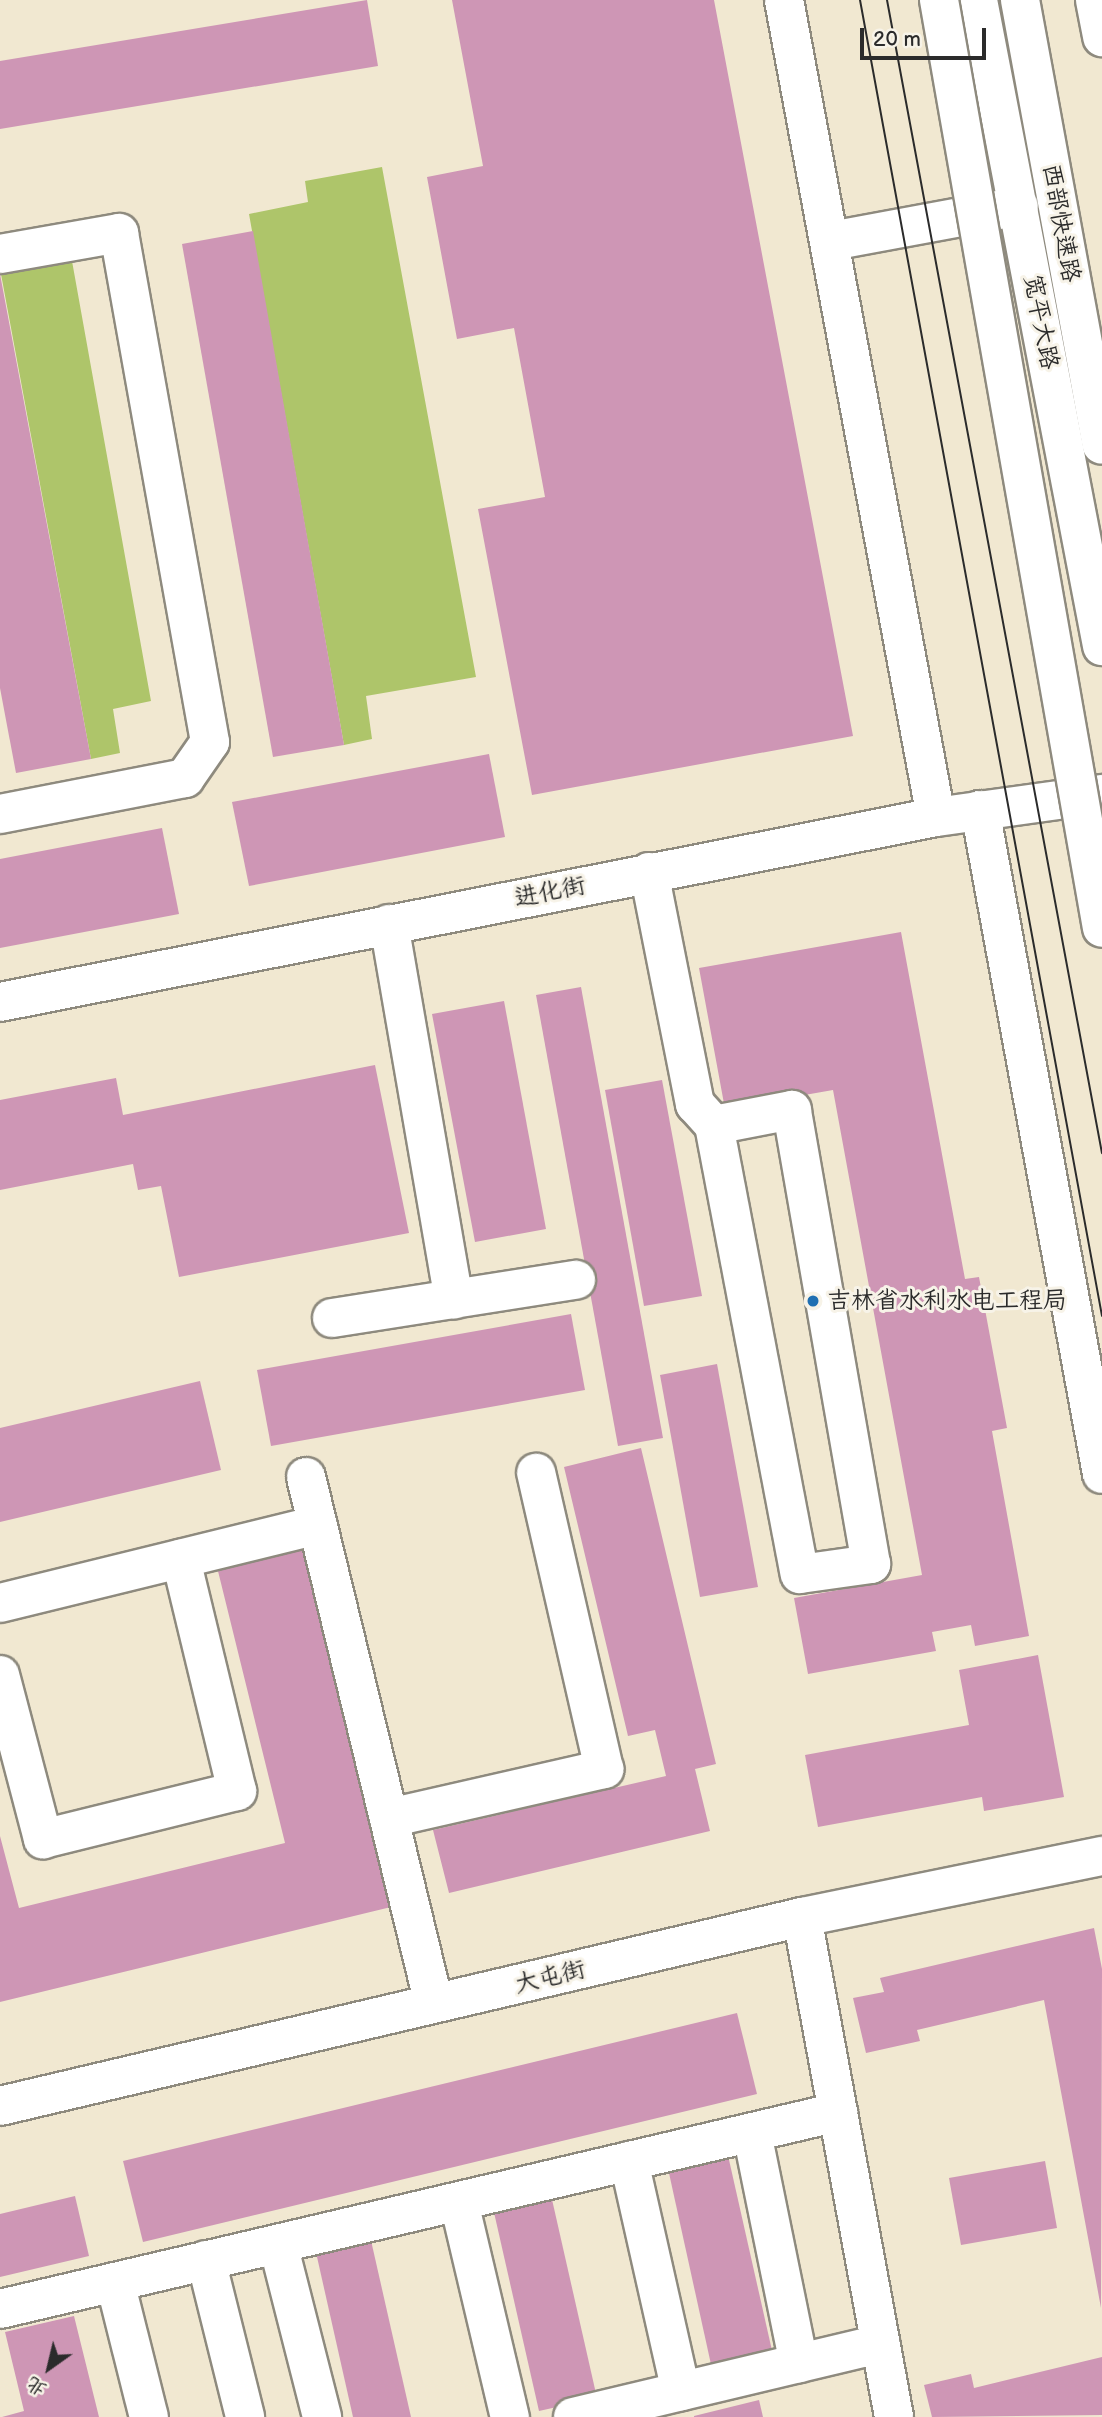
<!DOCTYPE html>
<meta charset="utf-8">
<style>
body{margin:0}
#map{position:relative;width:1102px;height:2417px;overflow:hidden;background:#f1e8d1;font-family:"Balsamiq Sans","LXGW WenKai TC",sans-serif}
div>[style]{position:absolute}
.green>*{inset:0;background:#aec56a}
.building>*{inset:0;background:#ce96b5}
.roads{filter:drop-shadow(2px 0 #8e8a7e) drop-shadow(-2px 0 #8e8a7e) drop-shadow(0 2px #8e8a7e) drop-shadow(0 -2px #8e8a7e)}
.minor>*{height:38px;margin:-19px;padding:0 19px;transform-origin:19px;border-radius:19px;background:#fff}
.major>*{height:38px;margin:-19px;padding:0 19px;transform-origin:19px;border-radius:19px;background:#fff}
.highway>*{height:38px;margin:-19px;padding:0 19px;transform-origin:19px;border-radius:19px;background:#fff}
.tram>*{height:2px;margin:-1px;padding:0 1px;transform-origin:1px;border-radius:1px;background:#2b2b2b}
.bridges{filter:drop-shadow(2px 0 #8e8a7e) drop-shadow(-2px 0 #8e8a7e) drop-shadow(0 2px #8e8a7e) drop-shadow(0 -2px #8e8a7e)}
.highway-bridge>*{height:38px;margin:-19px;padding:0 19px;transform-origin:19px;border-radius:19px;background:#fff}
.dots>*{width:19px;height:19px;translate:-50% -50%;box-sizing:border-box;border:4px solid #f7f3e8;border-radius:50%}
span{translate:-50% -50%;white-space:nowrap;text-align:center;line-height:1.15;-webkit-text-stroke:6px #f7f3e8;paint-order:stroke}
.street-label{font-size:24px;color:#2b2b2b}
.poi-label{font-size:24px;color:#2b2b2b}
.left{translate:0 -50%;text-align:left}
.north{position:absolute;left:14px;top:2333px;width:70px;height:70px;-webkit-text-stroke:5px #f7f3e8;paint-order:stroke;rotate:214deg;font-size:19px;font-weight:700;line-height:28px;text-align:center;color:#2b2b2b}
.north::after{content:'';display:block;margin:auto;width:24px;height:32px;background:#2b2b2b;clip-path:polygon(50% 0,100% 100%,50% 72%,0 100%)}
.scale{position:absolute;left:860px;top:28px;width:126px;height:32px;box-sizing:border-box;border:4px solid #2b2b2b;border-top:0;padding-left:9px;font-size:21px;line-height:24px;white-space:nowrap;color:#2b2b2b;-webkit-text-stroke:5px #f7f3e8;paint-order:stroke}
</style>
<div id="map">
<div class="green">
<i style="clip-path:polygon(382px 167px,476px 677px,366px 696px,372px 739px,344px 745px,249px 214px,308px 202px,305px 181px)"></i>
<i style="clip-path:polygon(72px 261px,151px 701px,113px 709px,120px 753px,91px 759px,1px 274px)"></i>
</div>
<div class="building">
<i style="clip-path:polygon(367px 0,378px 66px,0 129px,0 61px)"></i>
<i style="clip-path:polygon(452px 0,714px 0,853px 736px,532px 795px,478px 509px,545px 497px,514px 328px,457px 339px,427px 177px,483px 166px)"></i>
<i style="clip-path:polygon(253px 231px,344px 745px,273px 757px,182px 244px)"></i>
<i style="clip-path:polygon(0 274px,91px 759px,16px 773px,0 688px)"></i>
<i style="clip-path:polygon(489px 754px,505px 837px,249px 886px,232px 802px)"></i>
<i style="clip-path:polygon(162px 828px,179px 914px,0 948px,0 859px)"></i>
<i style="clip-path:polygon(901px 932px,965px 1279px,979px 1277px,1007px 1428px,992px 1431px,1029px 1636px,975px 1646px,971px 1625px,932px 1632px,936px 1651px,808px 1674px,794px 1598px,922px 1575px,833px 1090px,725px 1109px,699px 968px)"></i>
<i style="clip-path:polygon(581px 987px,663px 1438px,618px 1446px,536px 995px)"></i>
<i style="clip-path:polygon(504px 1001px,546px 1229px,475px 1242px,432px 1014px)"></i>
<i style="clip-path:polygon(375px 1065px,409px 1233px,179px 1277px,161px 1186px,138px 1190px,133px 1164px,0 1190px,0 1100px,116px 1078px,123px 1115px)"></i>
<i style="clip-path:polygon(662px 1080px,702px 1296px,644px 1306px,605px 1090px)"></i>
<i style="clip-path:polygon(571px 1314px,585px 1390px,271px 1446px,257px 1370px)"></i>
<i style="clip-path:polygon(717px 1364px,758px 1587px,700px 1597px,660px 1375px)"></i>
<i style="clip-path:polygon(200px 1381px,221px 1470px,0 1522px,0 1428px)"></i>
<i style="clip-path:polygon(641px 1448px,716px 1764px,695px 1769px,710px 1831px,449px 1893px,433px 1830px,666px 1776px,655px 1730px,628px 1736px,564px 1467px)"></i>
<i style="clip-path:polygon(302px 1546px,391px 1907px,0 2002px,0 1836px,19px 1908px,285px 1843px,217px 1567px)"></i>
<i style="clip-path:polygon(1038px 1655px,1064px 1797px,984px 1811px,982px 1797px,818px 1827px,805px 1755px,969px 1725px,959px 1670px)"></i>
<i style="clip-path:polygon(1094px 1928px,1102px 1969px,1101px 2308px,1044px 2000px,917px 2030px,920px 2041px,866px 2053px,853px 1998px,884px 1992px,880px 1978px)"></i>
<i style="clip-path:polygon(737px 2013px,757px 2094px,143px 2242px,123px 2161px)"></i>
<i style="clip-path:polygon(727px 2151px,773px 2355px,712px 2369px,667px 2164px)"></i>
<i style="clip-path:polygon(1045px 2161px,1057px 2228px,961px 2245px,949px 2178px)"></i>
<i style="clip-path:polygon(551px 2195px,597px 2398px,539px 2411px,493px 2208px)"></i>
<i style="clip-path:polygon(75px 2196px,89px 2256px,0 2277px,0 2214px)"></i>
<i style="clip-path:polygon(370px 2236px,411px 2417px,353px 2417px,315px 2248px)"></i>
<i style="clip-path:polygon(74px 2316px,99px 2417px,2px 2417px,24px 2411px,5px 2332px)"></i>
<i style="clip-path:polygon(1102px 2357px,1102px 2415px,932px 2417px,924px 2385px,971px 2374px,974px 2388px)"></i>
<i style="clip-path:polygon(759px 2400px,763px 2417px,694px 2417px,694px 2416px)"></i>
</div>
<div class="roads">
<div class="minor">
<i style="left:784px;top:0;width:831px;rotate:79.46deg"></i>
<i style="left:831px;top:241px;width:191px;rotate:-10.5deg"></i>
<i style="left:0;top:254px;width:121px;rotate:-10deg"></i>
<i style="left:119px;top:233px;width:517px;rotate:79.86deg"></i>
<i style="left:210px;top:742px;width:44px;rotate:124.8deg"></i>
<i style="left:185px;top:778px;width:188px;rotate:169deg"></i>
<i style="left:980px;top:810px;width:675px;rotate:79.59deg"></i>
<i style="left:649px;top:872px;width:237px;rotate:78.8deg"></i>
<i style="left:695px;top:1104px;width:28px;rotate:48deg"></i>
<i style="left:714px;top:1125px;width:457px;rotate:79.2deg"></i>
<i style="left:800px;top:1574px;width:72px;rotate:-8deg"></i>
<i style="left:871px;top:1564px;width:461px;rotate:-99.9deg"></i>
<i style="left:792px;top:1110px;width:79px;rotate:169.1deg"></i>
<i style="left:389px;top:924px;width:381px;rotate:80.2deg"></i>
<i style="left:0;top:1002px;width:954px;rotate:-11.18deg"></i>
<i style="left:936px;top:817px;width:168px;rotate:-7.9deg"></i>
<i style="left:332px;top:1318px;width:247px;rotate:-8.9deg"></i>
<i style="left:306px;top:1477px;width:542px;rotate:76.35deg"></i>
<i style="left:0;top:1603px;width:327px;rotate:-13.8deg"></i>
<i style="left:0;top:1675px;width:170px;rotate:75.3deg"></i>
<i style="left:43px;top:1839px;width:200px;rotate:-13.9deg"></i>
<i style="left:237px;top:1791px;width:239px;rotate:-103.6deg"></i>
<i style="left:389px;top:1818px;width:221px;rotate:-12.8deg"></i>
<i style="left:604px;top:1769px;width:304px;rotate:-102.9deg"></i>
<i style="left:802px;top:1917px;width:508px;rotate:79.57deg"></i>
<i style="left:0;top:2106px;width:824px;rotate:-13.26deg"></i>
<i style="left:802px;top:1917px;width:306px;rotate:-11.5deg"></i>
<i style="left:752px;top:2133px;width:235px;rotate:78.5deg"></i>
<i style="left:629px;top:2161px;width:236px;rotate:77.3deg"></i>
<i style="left:459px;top:2202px;width:221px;rotate:76.7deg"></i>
<i style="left:278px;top:2244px;width:179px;rotate:75.7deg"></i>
<i style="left:206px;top:2260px;width:162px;rotate:76deg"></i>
<i style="left:115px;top:2282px;width:139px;rotate:75.9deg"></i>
<i style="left:0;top:2309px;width:861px;rotate:-13.23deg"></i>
<i style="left:573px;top:2417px;width:316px;rotate:-13.4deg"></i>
</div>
<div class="major">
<i style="left:978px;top:0;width:658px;rotate:79.13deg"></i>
</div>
<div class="highway">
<i style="left:1020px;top:0;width:452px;rotate:79.6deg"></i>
<i style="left:1095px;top:0;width:38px;rotate:79deg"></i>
</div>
</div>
<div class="tram">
<i style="left:860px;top:0;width:1338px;rotate:79.58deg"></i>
<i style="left:887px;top:0;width:1173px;rotate:79.44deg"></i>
</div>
<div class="bridges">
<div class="highway-bridge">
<i style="left:939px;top:0;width:942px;rotate:80.04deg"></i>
</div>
</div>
<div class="dots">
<i style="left:813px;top:1301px;background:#1f6fb2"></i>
</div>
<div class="street-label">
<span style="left:1061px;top:223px;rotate:80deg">西部快速路</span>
<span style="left:1041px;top:322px;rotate:79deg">宽平大路</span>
<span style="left:550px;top:892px;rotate:-11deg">进化街</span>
<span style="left:550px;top:1977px;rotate:-13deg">大屯街</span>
</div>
<div class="poi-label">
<span class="left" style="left:827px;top:1301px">吉林省水利水电工程局</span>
</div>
<div class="north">北</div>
<div class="scale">20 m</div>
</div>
